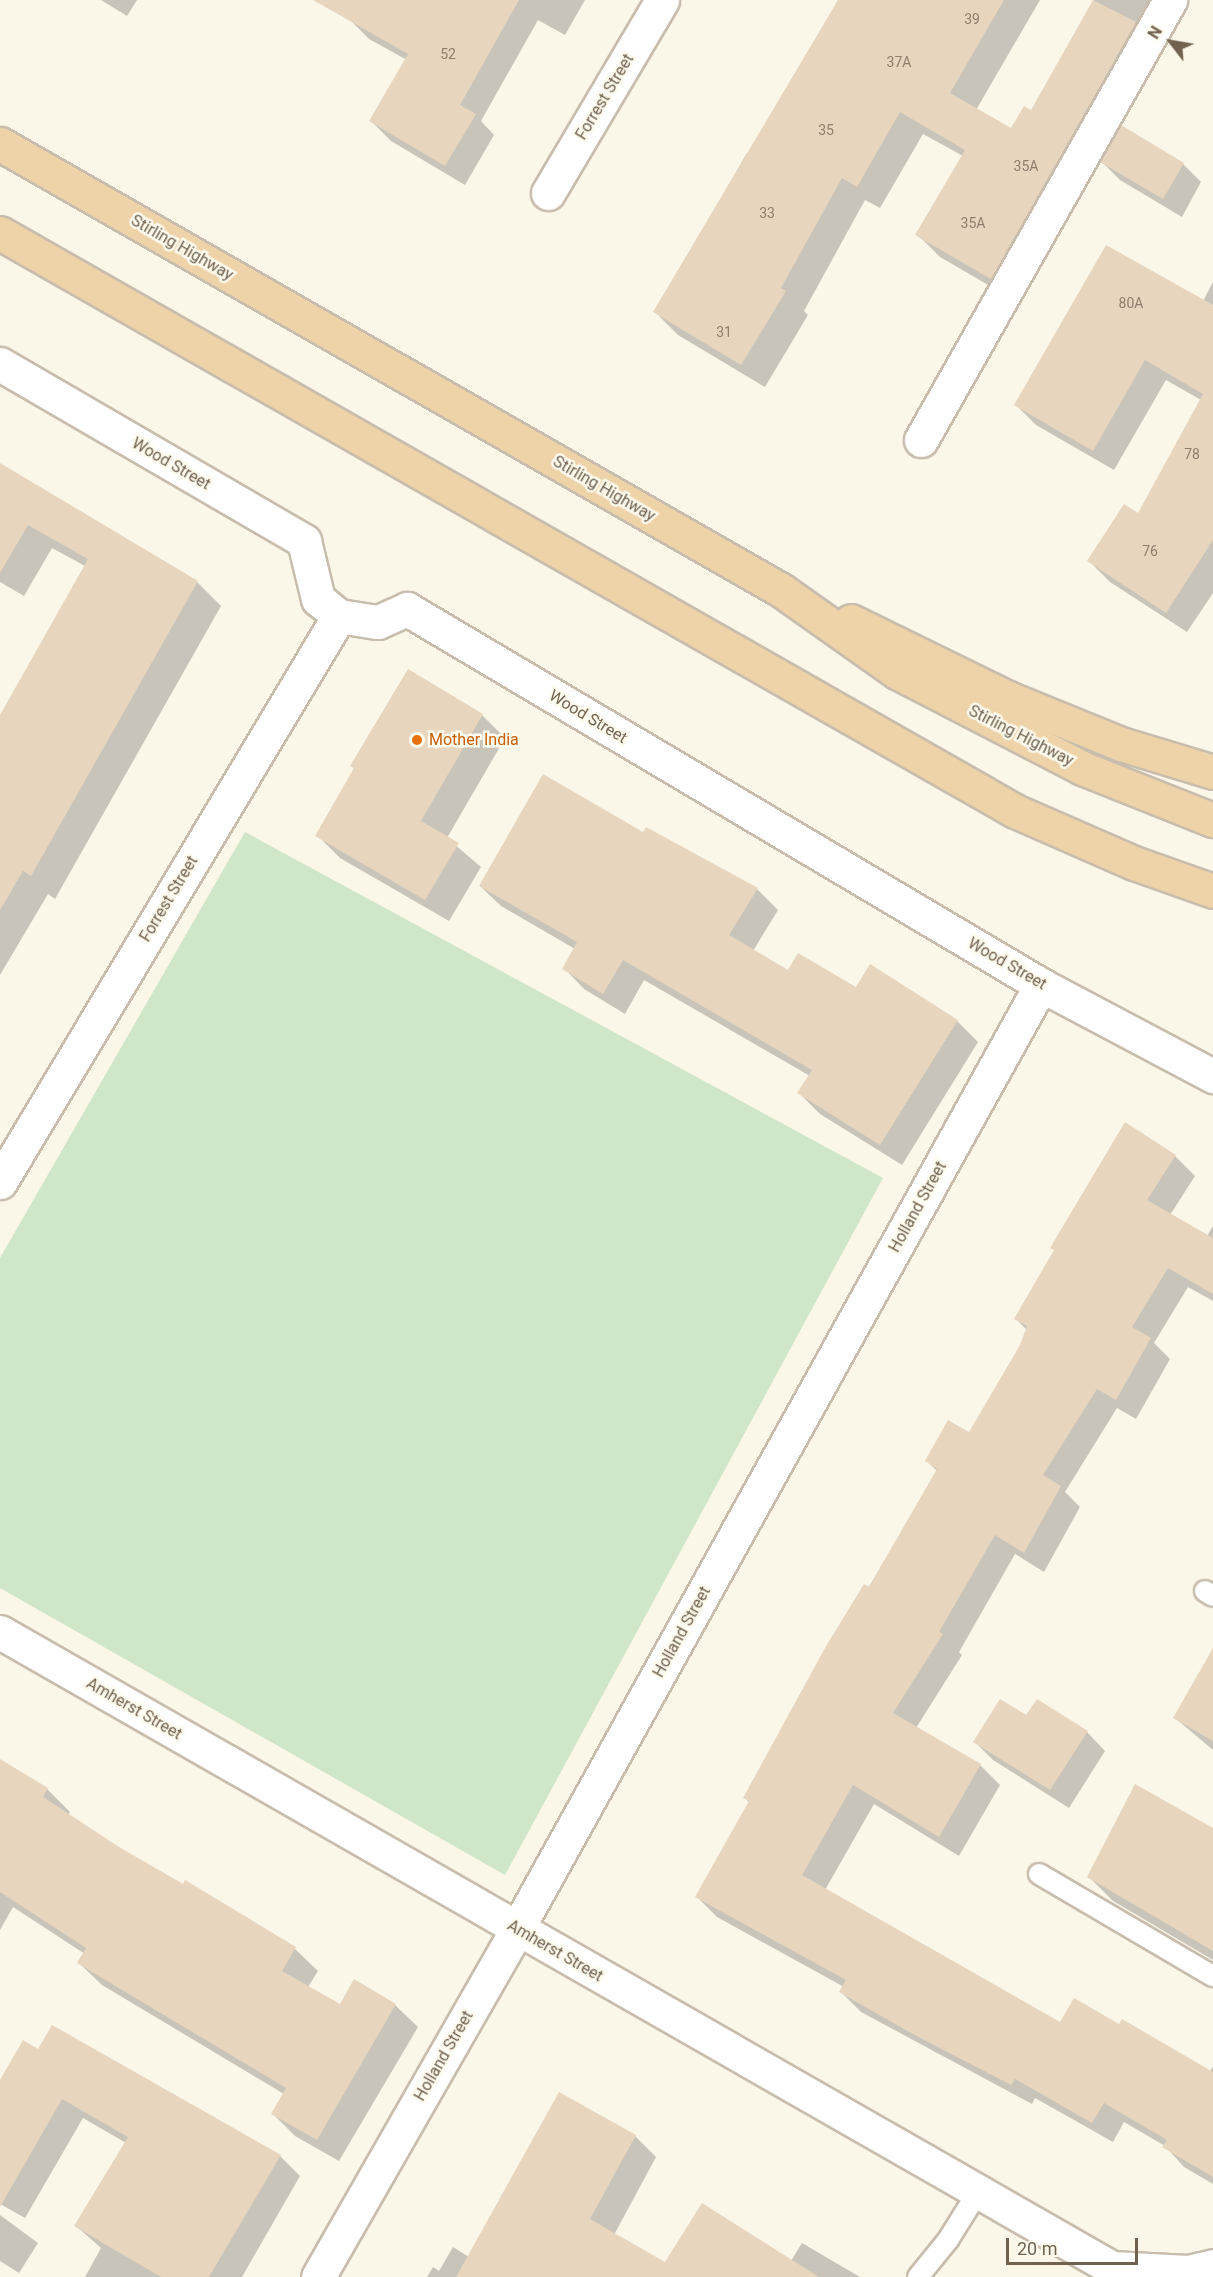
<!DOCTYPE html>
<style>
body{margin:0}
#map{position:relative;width:1213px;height:2277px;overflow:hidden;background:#faf6e8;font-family:Roboto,sans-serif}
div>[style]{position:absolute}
.green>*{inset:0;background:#cfe6c8}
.shadow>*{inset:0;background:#0003}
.building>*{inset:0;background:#e7d5be}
.roads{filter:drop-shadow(2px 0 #c8bdad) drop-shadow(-2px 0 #c8bdad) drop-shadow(0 2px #c8bdad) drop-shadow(0 -2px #c8bdad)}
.service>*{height:20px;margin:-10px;padding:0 10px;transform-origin:10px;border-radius:10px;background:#fff}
.minor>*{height:33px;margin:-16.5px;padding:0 16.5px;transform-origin:16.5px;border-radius:16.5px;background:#fff}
.trunk>*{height:33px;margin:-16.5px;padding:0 16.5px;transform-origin:16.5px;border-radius:16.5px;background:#eed2a8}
.dots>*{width:16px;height:16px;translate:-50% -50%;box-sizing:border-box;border:3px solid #fdfaee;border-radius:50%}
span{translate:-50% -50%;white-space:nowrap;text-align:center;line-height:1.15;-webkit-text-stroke:5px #fdfaee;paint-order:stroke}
.number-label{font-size:14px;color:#8e7e6b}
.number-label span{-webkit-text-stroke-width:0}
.street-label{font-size:16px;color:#71614f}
.food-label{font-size:16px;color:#c56008}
.left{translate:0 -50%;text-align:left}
.north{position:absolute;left:1141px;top:12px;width:60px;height:60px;-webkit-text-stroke:4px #fdfaee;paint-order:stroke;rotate:301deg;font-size:16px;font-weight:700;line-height:24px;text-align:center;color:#71614f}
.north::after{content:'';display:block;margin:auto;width:21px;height:27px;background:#71614f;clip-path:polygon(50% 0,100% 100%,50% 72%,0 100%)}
.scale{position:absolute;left:1006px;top:2238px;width:132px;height:27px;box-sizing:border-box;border:3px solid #71614f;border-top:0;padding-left:8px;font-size:18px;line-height:21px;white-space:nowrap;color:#71614f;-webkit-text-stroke:4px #fdfaee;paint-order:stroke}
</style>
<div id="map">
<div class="green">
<i style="clip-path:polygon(245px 832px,883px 1178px,505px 1875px,0 1588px,0 1258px)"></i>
</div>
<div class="shadow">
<i style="clip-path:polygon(101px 0,137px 0,127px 16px)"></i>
<i style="clip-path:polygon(361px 0,585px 0,565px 35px,538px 20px,481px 121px,494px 135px,465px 185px,391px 141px,371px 121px,407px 60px,369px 39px,349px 19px)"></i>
<i style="clip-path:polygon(843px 0,1040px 0,976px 110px,1011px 130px,1031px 112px,1094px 0,1189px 0,1176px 14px,1014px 300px,940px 257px,917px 234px,963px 156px,923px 134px,880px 208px,865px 200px,804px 311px,808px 315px,765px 387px,678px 335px,655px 312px,747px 153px,751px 155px)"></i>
<i style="clip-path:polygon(1102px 162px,1183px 164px,1201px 182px,1182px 217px,1120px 180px)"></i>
<i style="clip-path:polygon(1213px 282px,1213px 593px,1187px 632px,1110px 582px,1089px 561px,1138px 515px,1201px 400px,1166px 380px,1114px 470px,1036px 425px,1016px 405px,1203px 301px)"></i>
<i style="clip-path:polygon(0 465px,197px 582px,221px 606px,55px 899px,48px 894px,0 975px,0 717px,85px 566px,52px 548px,24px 596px,0 582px)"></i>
<i style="clip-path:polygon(482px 715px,505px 738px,447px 838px,481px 867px,449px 921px,340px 858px,317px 835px)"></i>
<i style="clip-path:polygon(644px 834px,757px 889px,778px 910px,753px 951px,789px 972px,957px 1021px,978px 1042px,902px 1165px,820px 1114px,799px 1093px,810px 1076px,644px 980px,625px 1014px,584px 989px,564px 968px,575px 949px,501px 906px,480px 886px)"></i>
<i style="clip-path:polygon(1175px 1156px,1195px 1176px,1170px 1215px,1207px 1236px,1213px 1226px,1213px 1301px,1188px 1287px,1154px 1343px,1170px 1359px,1136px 1419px,1117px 1408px,1065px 1492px,1080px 1507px,1044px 1572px,1015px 1554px,959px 1652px,962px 1655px,916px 1728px,980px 1765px,1000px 1785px,959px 1856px,874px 1804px,825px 1890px,1061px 2024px,1119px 2026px,1210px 2072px,1213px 2066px,1213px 2184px,1184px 2167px,1165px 2146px,1124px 2122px,1113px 2142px,1035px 2098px,1032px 2104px,861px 2012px,841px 1992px,844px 1987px,717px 1917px,697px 1897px,750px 1803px,745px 1798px,937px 1471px,927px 1461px,969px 1434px,1021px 1346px,1027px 1330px,1016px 1319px)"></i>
<i style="clip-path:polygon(1213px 1653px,1213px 1750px,1175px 1718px)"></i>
<i style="clip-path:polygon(1087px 1732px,1105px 1751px,1069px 1808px,993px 1760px,975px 1742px)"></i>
<i style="clip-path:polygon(0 1761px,47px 1789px,70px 1812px,68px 1815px,118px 1848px,184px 1886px,186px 1882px,295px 1949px,318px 1971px,308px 1987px,341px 2006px,395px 2005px,418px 2027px,339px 2161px,295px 2136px,272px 2113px,284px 2094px,102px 1985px,79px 1963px,85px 1954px,13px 1907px,0 1930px)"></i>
<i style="clip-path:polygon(1213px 1830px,1213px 1960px,1113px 1901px,1089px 1877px)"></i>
<i style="clip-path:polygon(53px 2027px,280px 2156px,300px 2176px,242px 2277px,85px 2277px,101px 2248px,76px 2226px,126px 2143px,83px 2118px,25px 2218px,0 2204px,0 2091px,38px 2051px)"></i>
<i style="clip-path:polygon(635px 2136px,656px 2157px,614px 2235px,665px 2264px,791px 2261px,802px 2243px,860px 2277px,427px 2277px,433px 2267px,439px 2271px,453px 2247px,469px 2257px)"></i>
<i style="clip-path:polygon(0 2215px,38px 2243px,19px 2273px,0 2261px)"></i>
</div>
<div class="building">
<i style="clip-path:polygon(313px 0,519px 0,460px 105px,476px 114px,445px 166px,369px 121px,408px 54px)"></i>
<i style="clip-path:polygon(838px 0,1004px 0,950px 93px,1011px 128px,1024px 106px,1031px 110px,1093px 0,1136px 22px,991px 279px,915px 235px,965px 150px,900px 112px,857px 187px,842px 178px,781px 288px,786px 291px,741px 365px,653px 312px)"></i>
<i style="clip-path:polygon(1121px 125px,1184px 163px,1163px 199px,1100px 162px)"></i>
<i style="clip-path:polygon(1106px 245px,1213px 305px,1213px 540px,1166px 613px,1087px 561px,1124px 504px,1138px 513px,1203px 394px,1145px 360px,1093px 451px,1014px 405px)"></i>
<i style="clip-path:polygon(0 463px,198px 581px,31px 876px,23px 871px,0 910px,0 715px,88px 559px,28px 525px,0 573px)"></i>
<i style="clip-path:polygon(408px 669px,483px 714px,421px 821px,459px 843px,425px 900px,315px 836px,354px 768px,350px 766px)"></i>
<i style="clip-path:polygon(543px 774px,643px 832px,646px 827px,758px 888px,729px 935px,788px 970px,798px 953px,856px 987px,870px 964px,958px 1020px,880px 1145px,797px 1093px,812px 1070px,623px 960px,603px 994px,562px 969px,577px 942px,479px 886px)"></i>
<i style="clip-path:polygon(1125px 1122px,1176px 1155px,1147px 1200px,1213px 1238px,1213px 1294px,1168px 1268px,1132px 1327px,1151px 1338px,1116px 1400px,1097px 1389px,1043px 1475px,1061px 1486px,1024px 1553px,995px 1535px,939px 1632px,943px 1634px,893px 1713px,981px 1764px,939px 1837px,853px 1785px,802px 1875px,1060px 2022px,1074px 1998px,1119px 2024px,1122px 2019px,1213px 2072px,1213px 2177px,1162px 2147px,1167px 2140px,1104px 2103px,1092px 2123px,1015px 2079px,1011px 2085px,911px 2033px,839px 1992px,846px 1980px,695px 1897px,749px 1801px,743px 1798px,825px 1648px,864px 1584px,869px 1587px,937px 1469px,925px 1461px,948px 1420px,969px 1432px,1020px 1345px,1027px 1326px,1014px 1319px,1054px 1250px,1050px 1248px)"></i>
<i style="clip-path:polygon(1213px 1648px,1213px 1741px,1173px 1718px)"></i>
<i style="clip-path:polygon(1000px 1699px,1026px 1715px,1037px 1699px,1088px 1731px,1050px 1790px,973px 1742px)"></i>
<i style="clip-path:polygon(0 1759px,48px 1788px,43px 1797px,119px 1847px,183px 1884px,185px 1880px,296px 1947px,282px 1971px,340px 2004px,354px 1979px,396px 2004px,317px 2140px,271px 2114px,286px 2088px,77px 1963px,86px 1948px,0 1892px)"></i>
<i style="clip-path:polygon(1135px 1784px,1213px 1828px,1213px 1951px,1087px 1877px)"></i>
<i style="clip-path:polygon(52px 2025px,281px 2155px,209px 2277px,161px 2277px,74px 2226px,128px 2137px,62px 2099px,0 2207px,0 2080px,23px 2040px,38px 2049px)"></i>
<i style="clip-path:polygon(559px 2092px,636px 2135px,590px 2219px,665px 2262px,702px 2203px,819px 2277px,456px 2277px)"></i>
</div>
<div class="roads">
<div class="service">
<i style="left:1205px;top:1591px;width:9px;rotate:32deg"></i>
<i style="left:1039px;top:1874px;width:202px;rotate:30.4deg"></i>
<i style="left:918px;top:2277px;width:48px;rotate:-51deg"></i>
<i style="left:948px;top:2240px;width:57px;rotate:-58deg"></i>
</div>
<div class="minor">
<i style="left:548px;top:193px;width:224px;rotate:-59.4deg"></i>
<i style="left:0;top:364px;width:352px;rotate:30.2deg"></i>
<i style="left:304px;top:541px;width:60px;rotate:76.4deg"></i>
<i style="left:318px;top:599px;width:27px;rotate:39deg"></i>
<i style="left:339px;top:616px;width:39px;rotate:9deg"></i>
<i style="left:378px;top:622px;width:32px;rotate:-24deg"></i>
<i style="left:407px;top:609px;width:737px;rotate:30.67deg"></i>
<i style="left:1041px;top:985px;width:195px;rotate:27.9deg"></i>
<i style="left:921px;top:440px;width:506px;rotate:-60.49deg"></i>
<i style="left:0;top:1182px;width:660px;rotate:-59.08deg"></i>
<i style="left:0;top:1632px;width:1281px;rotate:29.77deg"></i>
<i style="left:1112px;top:2268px;width:12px;rotate:48deg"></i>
<i style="left:1112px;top:2268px;width:76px;rotate:3deg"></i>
<i style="left:1188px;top:2272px;width:26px;rotate:-13deg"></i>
<i style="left:318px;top:2277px;width:401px;rotate:-60.2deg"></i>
<i style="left:517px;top:1929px;width:1080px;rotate:-60.97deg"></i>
</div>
<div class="trunk">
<i style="left:0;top:144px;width:899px;rotate:29.73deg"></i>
<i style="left:781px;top:590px;width:142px;rotate:35.3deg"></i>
<i style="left:897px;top:672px;width:208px;rotate:27.4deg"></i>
<i style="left:1082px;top:768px;width:141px;rotate:21.7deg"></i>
<i style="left:0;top:233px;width:1168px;rotate:29.66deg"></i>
<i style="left:1015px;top:811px;width:130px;rotate:23.6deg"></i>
<i style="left:1134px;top:863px;width:84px;rotate:19.5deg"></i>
<i style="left:851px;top:621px;width:175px;rotate:26.1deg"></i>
<i style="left:1008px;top:698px;width:122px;rotate:22.2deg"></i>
<i style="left:1121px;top:744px;width:96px;rotate:16.9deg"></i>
</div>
</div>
<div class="dots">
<i style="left:417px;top:740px;background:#e8710a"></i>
</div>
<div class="number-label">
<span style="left:972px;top:19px">39</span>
<span style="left:448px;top:54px">52</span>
<span style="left:899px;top:62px">37A</span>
<span style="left:826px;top:130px">35</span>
<span style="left:1026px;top:166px">35A</span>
<span style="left:767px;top:213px">33</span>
<span style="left:973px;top:223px">35A</span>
<span style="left:1131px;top:303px">80A</span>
<span style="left:724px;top:332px">31</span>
<span style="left:1192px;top:454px">78</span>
<span style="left:1150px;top:551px">76</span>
</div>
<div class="street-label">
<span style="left:605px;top:97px;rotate:-59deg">Forrest Street</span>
<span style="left:182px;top:248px;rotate:30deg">Stirling Highway</span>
<span style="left:171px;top:464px;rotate:30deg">Wood Street</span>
<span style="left:604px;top:489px;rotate:30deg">Stirling Highway</span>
<span style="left:588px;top:717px;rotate:31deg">Wood Street</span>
<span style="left:1021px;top:736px;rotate:27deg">Stirling Highway</span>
<span style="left:169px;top:899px;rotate:-59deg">Forrest Street</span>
<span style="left:1007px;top:964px;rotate:30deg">Wood Street</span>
<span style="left:918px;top:1207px;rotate:-61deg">Holland Street</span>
<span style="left:682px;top:1632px;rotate:-61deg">Holland Street</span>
<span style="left:134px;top:1709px;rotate:30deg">Amherst Street</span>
<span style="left:555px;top:1951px;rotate:30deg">Amherst Street</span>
<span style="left:444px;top:2056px;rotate:-60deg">Holland Street</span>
</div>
<div class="food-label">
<span class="left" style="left:429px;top:740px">Mother India</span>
</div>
<div class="north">N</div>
<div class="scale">20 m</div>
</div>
